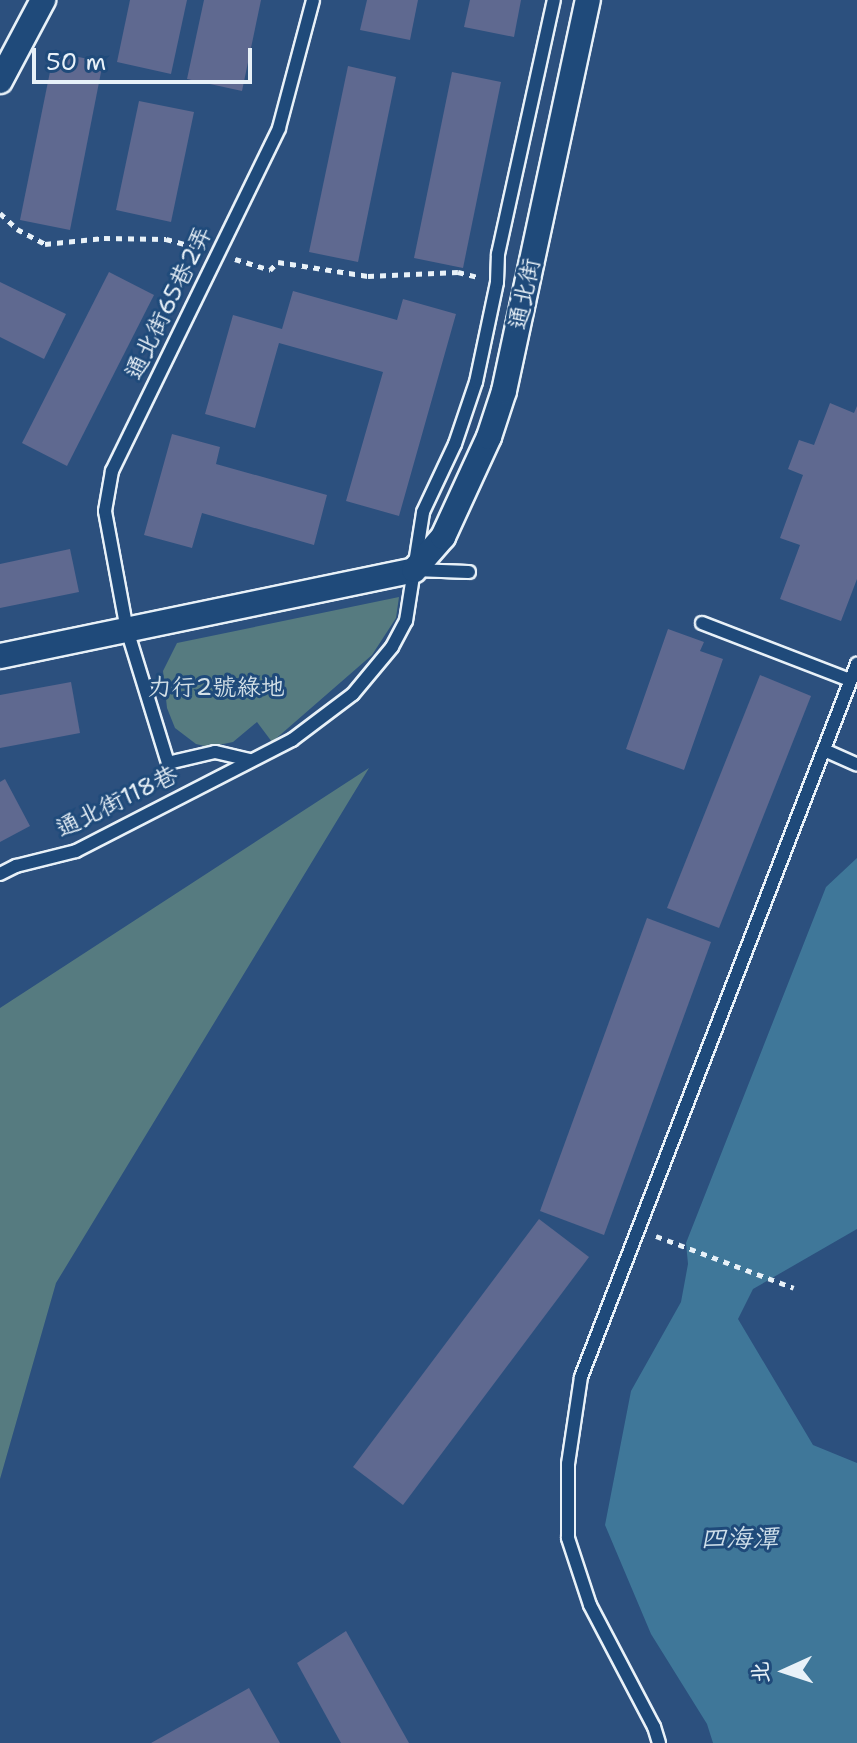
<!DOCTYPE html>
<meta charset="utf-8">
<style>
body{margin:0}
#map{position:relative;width:857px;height:1743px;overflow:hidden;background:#2c507e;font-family:"Shantell Sans","LXGW WenKai TC",sans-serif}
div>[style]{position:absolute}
.green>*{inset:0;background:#567b80}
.water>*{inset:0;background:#3f7799}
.building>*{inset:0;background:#5f6990}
.path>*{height:5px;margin-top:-2.5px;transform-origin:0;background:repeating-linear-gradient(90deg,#e8f1f8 0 6px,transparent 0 12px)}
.roads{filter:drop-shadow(2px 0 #e8f1f8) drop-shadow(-2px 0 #e8f1f8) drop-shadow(0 2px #e8f1f8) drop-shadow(0 -2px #e8f1f8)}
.service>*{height:12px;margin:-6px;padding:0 6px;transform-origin:6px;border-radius:6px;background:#1f4a7a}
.minor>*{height:24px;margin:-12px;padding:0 12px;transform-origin:12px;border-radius:12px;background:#1f4a7a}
span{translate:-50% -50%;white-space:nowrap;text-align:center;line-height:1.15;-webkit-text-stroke:6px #1f4a7a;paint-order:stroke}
.street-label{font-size:24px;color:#e8f1f8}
.park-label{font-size:24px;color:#d2dfe6}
.water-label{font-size:26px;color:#cfdfea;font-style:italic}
.north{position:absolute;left:745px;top:1631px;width:80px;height:80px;-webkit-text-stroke:6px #1f4a7a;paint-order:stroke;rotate:267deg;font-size:22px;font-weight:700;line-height:32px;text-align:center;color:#e8f1f8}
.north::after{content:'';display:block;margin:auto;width:28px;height:36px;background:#e8f1f8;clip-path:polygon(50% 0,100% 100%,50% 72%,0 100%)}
.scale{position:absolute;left:32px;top:48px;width:220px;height:36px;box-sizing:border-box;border:4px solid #e8f1f8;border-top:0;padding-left:10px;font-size:24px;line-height:28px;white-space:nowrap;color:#e8f1f8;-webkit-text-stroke:6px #1f4a7a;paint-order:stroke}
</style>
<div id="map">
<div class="green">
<i style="clip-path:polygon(399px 597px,396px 618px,372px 655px,272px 742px,257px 722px,233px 742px,209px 747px,196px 744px,175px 728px,167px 708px,163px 671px,177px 643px)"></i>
<i style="clip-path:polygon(369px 768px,56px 1283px,0 1479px,0 1008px)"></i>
</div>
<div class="water">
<i style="clip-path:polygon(857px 858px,857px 1229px,753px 1289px,738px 1319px,813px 1445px,857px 1463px,857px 1743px,713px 1743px,707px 1724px,651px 1634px,605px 1525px,631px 1391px,681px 1302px,688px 1264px,686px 1243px,826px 887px)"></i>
</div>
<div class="building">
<i style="clip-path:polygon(130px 0,187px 0,171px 74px,117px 62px)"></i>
<i style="clip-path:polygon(204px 0,261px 0,242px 91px,187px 79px)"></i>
<i style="clip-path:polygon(367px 0,418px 0,410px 40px,360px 30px)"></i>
<i style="clip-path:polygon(470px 0,521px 0,514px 37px,464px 27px)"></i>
<i style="clip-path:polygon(54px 52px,103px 62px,70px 230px,20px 220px)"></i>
<i style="clip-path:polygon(348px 66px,396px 77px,358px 262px,309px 252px)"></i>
<i style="clip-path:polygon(452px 72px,501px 82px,463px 268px,414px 258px)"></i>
<i style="clip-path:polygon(139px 101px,194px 112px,171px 222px,116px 210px)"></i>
<i style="clip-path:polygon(109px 272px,154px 295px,67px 466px,22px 443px)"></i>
<i style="clip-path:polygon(0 282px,66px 314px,44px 359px,0 337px)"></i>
<i style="clip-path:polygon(293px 291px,397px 320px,403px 299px,456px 314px,399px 516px,346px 501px,383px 372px,279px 343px,255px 428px,205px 414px,233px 315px,282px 329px)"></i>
<i style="clip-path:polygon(830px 403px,854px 413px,857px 406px,857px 579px,841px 621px,780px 599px,800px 545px,780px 538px,803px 475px,788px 469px,799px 440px,814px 445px)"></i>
<i style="clip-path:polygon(172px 434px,220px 447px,216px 464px,327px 495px,314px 545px,202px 513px,192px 548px,144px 535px)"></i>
<i style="clip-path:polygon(70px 549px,79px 592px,0 608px,0 564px)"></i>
<i style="clip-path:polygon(668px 629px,704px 642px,700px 651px,723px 659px,684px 770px,626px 749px)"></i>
<i style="clip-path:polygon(760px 675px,811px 696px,719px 928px,667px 908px)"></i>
<i style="clip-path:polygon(71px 682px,80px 733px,0 748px,0 695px)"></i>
<i style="clip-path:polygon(5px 779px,30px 826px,0 842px,0 782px)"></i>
<i style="clip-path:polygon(647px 918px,711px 942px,604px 1235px,540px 1211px)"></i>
<i style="clip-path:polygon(539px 1219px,589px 1257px,403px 1505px,353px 1467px)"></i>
<i style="clip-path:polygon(346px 1631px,409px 1743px,341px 1743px,297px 1663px)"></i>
<i style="clip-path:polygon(249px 1688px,280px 1743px,151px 1743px)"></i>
</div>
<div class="path">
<i style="left:0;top:213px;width:23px;rotate:43deg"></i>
<i style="left:17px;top:229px;width:32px;rotate:28deg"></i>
<i style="left:45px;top:244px;width:59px;rotate:-5.8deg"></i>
<i style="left:104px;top:238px;width:62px;rotate:0.9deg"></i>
<i style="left:166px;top:239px;width:34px;rotate:15deg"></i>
<i style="left:235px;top:259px;width:37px;rotate:17deg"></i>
<i style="left:270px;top:270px;width:11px;rotate:-45deg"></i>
<i style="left:278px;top:262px;width:91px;rotate:8.8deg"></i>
<i style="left:368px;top:276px;width:90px;rotate:-2.5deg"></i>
<i style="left:458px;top:272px;width:21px;rotate:14deg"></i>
<i style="left:656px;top:1236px;width:147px;rotate:20.6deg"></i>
</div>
<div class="roads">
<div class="service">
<i style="left:414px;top:570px;width:55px;rotate:2.1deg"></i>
<i style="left:702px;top:623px;width:159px;rotate:21.1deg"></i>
<i style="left:824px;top:750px;width:36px;rotate:24deg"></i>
<i style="left:250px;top:760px;width:36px;rotate:-167deg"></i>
<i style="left:215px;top:752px;width:48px;rotate:166.8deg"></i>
<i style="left:168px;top:763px;width:139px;rotate:-107.1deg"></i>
<i style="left:127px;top:630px;width:121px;rotate:-100.5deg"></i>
<i style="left:105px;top:511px;width:41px;rotate:-80.1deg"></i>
<i style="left:112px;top:471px;width:381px;rotate:-64deg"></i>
<i style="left:279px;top:128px;width:132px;rotate:-75.1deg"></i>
<i style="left:0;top:874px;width:18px;rotate:-27deg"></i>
<i style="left:16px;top:866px;width:62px;rotate:-14deg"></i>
<i style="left:76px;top:851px;width:243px;rotate:-27.2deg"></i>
<i style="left:292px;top:740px;width:76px;rotate:-37deg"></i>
<i style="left:353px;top:694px;width:61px;rotate:-50.3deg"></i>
<i style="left:392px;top:647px;width:30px;rotate:-62deg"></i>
<i style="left:406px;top:621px;width:110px;rotate:-81.1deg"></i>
<i style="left:423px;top:512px;width:75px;rotate:-64.8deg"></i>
<i style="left:455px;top:444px;width:65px;rotate:-71.3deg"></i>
<i style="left:476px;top:382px;width:102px;rotate:-78.1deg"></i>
<i style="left:497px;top:282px;width:28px;rotate:-88deg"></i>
<i style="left:498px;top:254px;width:260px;rotate:-77.6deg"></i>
<i style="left:659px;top:1743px;width:17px;rotate:-107deg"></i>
<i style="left:654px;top:1727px;width:138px;rotate:-117.7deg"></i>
<i style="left:590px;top:1605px;width:71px;rotate:-108.2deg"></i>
<i style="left:568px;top:1538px;width:74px;rotate:-90deg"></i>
<i style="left:568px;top:1464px;width:88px;rotate:-81.5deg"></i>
<i style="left:581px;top:1377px;width:765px;rotate:-68.84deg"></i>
</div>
<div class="minor">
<i style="left:0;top:81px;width:92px;rotate:-62deg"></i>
<i style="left:0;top:656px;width:423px;rotate:-11.7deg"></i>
<i style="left:414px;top:570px;width:44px;rotate:-48.7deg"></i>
<i style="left:443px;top:537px;width:110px;rotate:-65.3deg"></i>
<i style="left:489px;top:437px;width:48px;rotate:-71.9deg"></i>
<i style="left:504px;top:391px;width:400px;rotate:-77.9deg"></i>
</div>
</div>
<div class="street-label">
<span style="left:525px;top:294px;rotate:-78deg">通北街</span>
<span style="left:169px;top:303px;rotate:-64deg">通北街65巷2弄</span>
<span style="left:117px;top:802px;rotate:-26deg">通北街118巷</span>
</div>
<div class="park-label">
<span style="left:216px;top:688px">力行2號綠地</span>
</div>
<div class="water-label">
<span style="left:739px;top:1538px">四海潭</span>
</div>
<div class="north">北</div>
<div class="scale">50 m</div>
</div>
